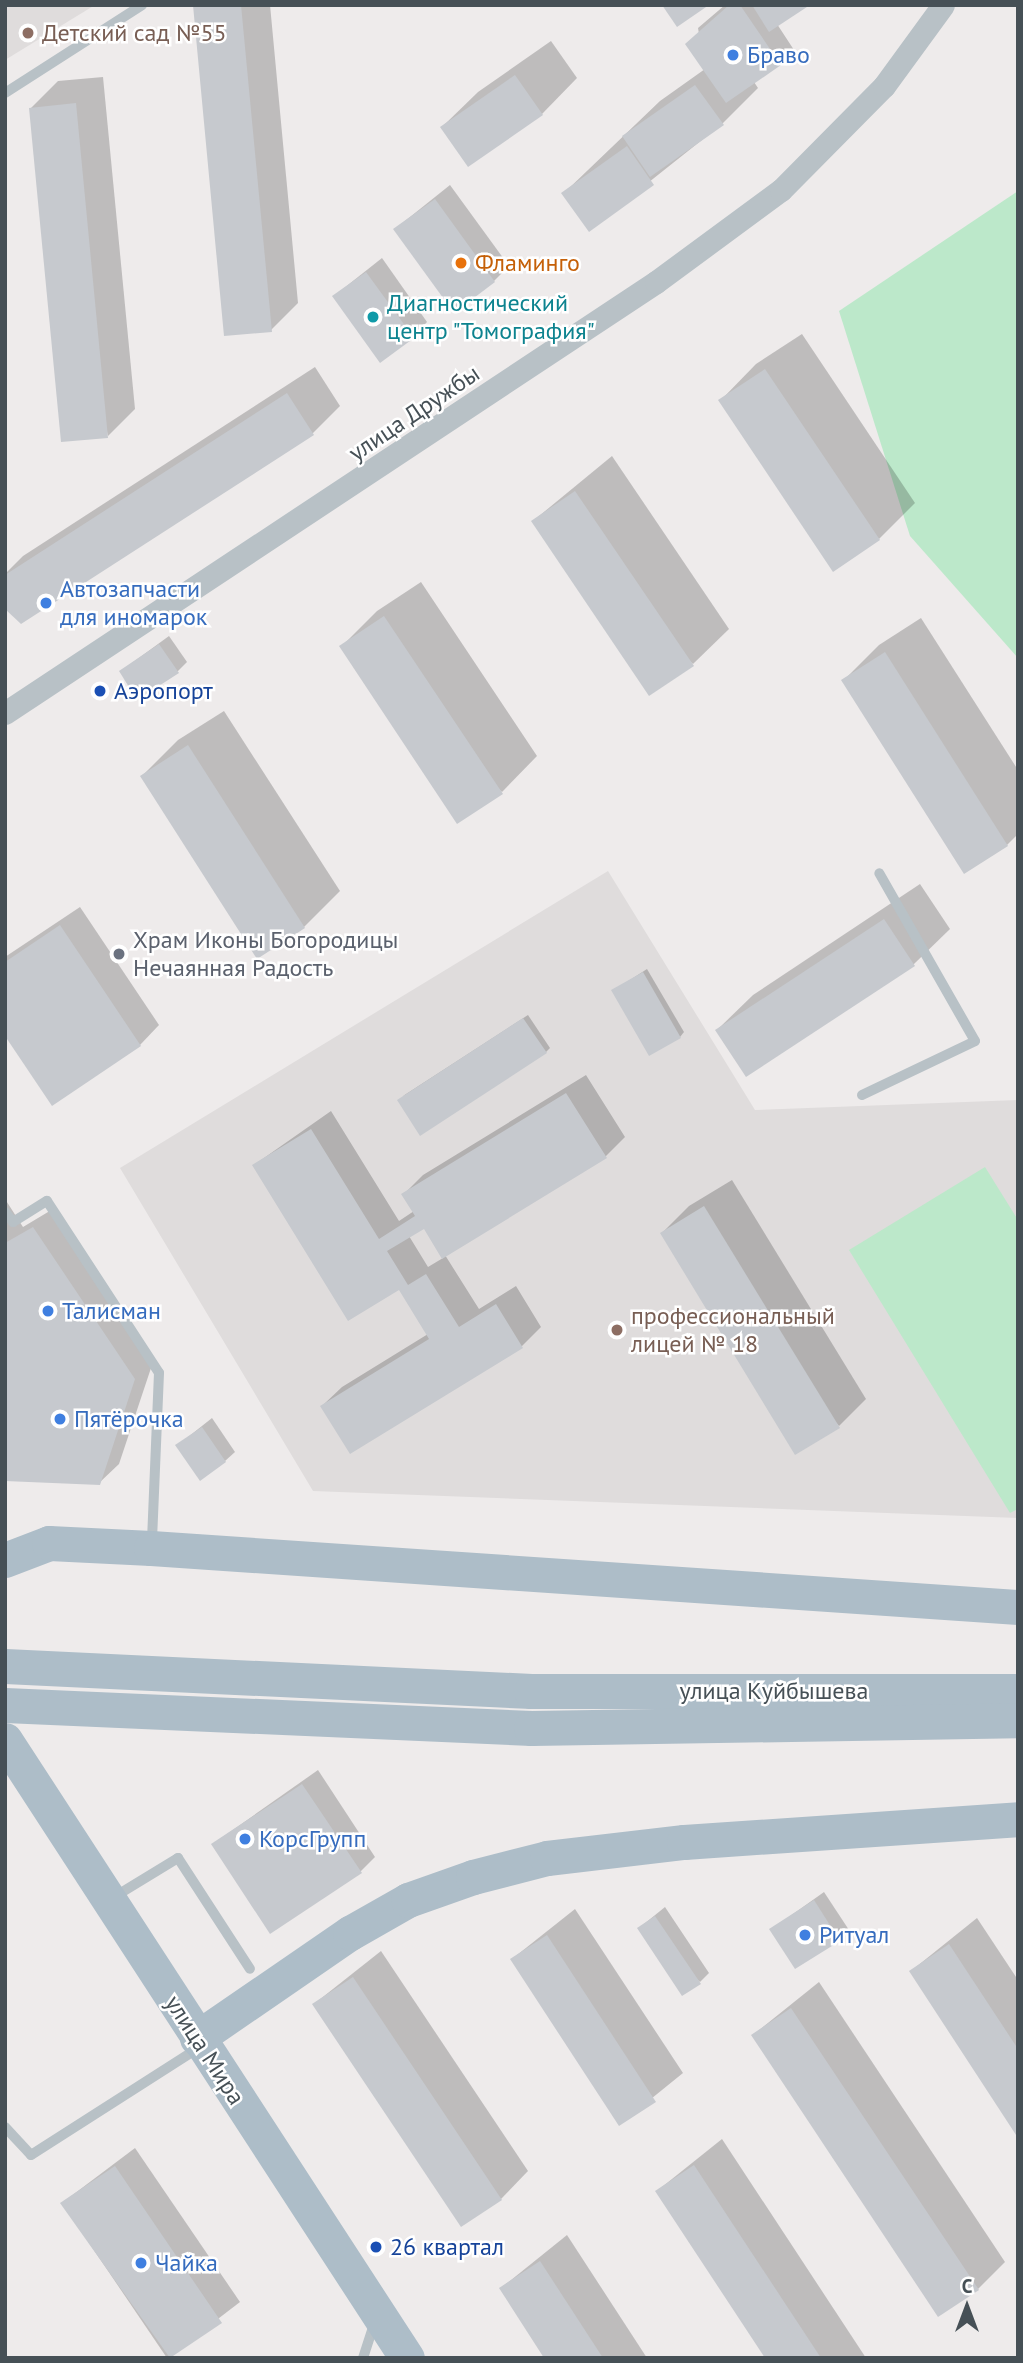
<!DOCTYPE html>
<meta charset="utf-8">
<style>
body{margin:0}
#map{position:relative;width:1023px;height:2363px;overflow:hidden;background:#eeebeb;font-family:"PT Sans",sans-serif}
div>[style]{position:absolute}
.education>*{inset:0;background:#dfdcdc}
.green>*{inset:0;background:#bce8ca}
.shadow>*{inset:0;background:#0003}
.building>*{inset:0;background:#c6c9ce}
.lane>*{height:10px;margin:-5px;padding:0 5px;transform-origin:5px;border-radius:5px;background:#b8c1c6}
.street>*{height:23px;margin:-11.5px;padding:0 11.5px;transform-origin:11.5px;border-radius:11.5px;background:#b8c1c6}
.primary>*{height:35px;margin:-17.5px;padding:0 17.5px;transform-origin:17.5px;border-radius:17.5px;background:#adbdc8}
.dots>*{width:19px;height:19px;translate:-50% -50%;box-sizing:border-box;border:4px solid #fff;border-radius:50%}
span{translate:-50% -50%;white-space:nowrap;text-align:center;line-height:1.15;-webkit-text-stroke:5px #fff;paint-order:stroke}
.education-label{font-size:24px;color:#785e54}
.left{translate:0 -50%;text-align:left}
.shop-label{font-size:24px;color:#366cbe}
.food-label{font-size:24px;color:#c56008}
.culture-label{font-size:24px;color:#0d838f}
.street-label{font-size:24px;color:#465056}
.transit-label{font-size:24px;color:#164399}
.worship-label{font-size:24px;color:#5b616d}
.frame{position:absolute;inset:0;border:7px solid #465056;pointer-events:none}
.north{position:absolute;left:932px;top:2272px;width:70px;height:70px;-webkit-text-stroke:5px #fff;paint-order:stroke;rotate:0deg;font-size:19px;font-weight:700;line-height:28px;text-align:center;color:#465056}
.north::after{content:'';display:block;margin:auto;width:24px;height:32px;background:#465056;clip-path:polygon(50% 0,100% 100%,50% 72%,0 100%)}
</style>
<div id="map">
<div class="education">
<i style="clip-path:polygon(5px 5px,95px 5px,5px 60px)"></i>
<i style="clip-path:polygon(608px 871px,755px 1110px,1018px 1100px,1018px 1518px,313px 1491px,120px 1168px)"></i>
</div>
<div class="green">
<i style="clip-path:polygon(1018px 191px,1018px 658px,910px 536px,839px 311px)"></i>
<i style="clip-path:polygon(985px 1167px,1018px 1220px,1018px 1509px,1010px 1513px,849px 1250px)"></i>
</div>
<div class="shadow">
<i style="clip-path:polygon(195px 5px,270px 5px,298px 303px,271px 330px)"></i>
<i style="clip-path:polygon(725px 5px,806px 5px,777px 24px,794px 50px,754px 82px,758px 88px,722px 124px,590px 229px,564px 193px,660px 101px,705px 69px,698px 28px)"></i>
<i style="clip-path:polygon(551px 41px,577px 78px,542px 114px,442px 127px,478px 92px)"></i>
<i style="clip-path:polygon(103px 77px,135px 409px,108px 436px,30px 109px,58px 81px)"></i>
<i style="clip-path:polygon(450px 185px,509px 266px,494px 281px,395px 229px)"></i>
<i style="clip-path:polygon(382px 258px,427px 322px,413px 337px,334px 296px)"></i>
<i style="clip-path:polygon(802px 334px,915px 503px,879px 539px,721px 400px,756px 364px)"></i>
<i style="clip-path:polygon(315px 367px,340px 406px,313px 433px,21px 622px,5px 607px,5px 574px,23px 556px)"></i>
<i style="clip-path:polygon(612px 456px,729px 629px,693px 664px,533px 521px)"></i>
<i style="clip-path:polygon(421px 582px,537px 756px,502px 792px,341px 647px,377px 611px)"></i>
<i style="clip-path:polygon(921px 618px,1018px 770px,1018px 834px,1007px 845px,843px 681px,879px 645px)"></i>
<i style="clip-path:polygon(169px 636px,187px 662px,178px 671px,121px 671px)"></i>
<i style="clip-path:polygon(224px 711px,340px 891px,304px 927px,142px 776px,178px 740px)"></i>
<i style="clip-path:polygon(920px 884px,950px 929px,914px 964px,746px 1075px,717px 1030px,753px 995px)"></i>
<i style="clip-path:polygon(80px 907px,159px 1025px,140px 1045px,5px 1033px,5px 957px)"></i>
<i style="clip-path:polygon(647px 969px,684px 1032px,680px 1037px,613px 991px)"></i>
<i style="clip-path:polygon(528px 1015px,550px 1048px,546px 1052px,403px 1096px)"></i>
<i style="clip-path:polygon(evenodd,586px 1075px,625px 1137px,605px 1157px,445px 1255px,479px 1309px,516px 1286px,541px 1327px,522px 1346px,322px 1406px,342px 1387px,428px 1334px,399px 1288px,254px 1165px,331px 1111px,399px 1221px,414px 1211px,404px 1194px,423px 1175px,586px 1075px,424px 1227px,443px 1258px,428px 1267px,409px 1236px,424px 1227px)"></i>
<i style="clip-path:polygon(732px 1180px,866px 1399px,839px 1426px,662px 1233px,689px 1206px)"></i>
<i style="clip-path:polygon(5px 1199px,23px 1227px,53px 1209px,154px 1359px,119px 1464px,99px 1483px,5px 1479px)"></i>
<i style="clip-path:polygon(212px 1418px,235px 1452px,225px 1461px,178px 1445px)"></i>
<i style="clip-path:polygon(318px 1770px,375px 1857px,360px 1872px,213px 1844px)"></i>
<i style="clip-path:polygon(824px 1892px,849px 1930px,839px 1940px,772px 1929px)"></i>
<i style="clip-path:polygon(665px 1907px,709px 1973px,700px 1982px,639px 1928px)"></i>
<i style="clip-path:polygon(575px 1909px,683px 2073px,620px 2124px,512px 1959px)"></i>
<i style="clip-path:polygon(977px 1918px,1018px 1980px,1018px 2134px,911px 1971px)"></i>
<i style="clip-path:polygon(381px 1951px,528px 2171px,501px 2199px,314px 2004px)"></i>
<i style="clip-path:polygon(819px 1982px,1005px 2262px,978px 2289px,753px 2035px)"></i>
<i style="clip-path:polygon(722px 2139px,866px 2358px,767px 2358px,657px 2191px)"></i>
<i style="clip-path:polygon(135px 2148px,240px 2302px,167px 2358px,62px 2203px)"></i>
<i style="clip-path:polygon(567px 2235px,647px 2358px,546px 2358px,501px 2288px)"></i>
</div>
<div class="building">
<i style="clip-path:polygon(193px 5px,241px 5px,272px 332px,224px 336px)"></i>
<i style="clip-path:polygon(662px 5px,709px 5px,677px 27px)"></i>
<i style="clip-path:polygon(729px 5px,740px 5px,781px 65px,726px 103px,685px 44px)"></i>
<i style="clip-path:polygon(752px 5px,810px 5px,769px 32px)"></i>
<i style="clip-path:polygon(515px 75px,543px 115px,468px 167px,440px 127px)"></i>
<i style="clip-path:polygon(695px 85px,724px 125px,650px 177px,622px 136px)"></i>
<i style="clip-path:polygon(76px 103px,108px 438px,61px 442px,29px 108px)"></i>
<i style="clip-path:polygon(627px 146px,654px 185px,589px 232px,561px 193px)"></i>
<i style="clip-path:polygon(435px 199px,495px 282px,454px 313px,393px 229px)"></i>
<i style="clip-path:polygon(366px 272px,414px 338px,380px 363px,332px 296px)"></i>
<i style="clip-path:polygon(765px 369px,880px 540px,833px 572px,718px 400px)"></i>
<i style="clip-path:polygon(287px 393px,314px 435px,21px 624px,5px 609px,5px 575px)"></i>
<i style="clip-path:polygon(575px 491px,694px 666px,649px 696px,531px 521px)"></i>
<i style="clip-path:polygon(384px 616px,503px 794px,457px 824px,339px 646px)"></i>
<i style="clip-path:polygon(159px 644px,179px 673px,137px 700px,119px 671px)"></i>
<i style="clip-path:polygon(885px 652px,1008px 846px,964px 874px,841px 680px)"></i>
<i style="clip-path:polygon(188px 745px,305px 928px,257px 959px,140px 776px)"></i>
<i style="clip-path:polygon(884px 919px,915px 966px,746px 1077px,715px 1030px)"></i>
<i style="clip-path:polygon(60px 925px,141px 1046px,52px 1106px,5px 1036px,5px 962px)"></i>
<i style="clip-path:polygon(643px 972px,681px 1038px,649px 1056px,611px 990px)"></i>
<i style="clip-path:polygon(523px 1018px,547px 1053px,420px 1136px,397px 1100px)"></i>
<i style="clip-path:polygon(566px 1093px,607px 1158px,442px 1259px,424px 1229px,387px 1251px,408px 1285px,426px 1274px,459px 1327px,496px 1304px,523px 1348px,350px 1454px,320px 1406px,429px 1339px,399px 1290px,348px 1321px,252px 1165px,311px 1129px,379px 1239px,415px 1216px,401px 1194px)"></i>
<i style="clip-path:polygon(704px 1206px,840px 1428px,795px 1455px,660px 1233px)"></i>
<i style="clip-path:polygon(33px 1227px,135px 1379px,100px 1485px,5px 1481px,5px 1243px)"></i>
<i style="clip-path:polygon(202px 1427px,226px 1462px,200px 1481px,175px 1445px)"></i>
<i style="clip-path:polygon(302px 1784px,362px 1873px,270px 1934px,211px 1844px)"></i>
<i style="clip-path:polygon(814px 1900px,840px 1941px,795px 1969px,769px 1929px)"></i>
<i style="clip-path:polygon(655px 1916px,701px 1984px,682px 1996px,637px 1928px)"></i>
<i style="clip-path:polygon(547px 1935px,656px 2102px,619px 2126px,510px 1959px)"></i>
<i style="clip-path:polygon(949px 1944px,1018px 2049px,1018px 2138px,909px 1971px)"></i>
<i style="clip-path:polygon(353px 1977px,502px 2200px,461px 2227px,312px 2004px)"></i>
<i style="clip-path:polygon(791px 2008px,979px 2290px,938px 2317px,751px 2035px)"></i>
<i style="clip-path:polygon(694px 2165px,821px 2358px,765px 2358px,655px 2191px)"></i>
<i style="clip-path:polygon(115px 2166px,222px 2323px,170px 2358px,60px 2203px)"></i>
<i style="clip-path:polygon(540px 2261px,603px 2358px,544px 2358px,499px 2288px)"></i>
</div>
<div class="lane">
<i style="left:5px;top:93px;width:163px;rotate:-32.7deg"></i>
<i style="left:862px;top:1095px;width:125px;rotate:-25.5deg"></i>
<i style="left:975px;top:1041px;width:193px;rotate:-119.7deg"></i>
<i style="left:5px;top:1212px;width:13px;rotate:51deg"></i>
<i style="left:13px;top:1222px;width:40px;rotate:-32deg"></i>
<i style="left:47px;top:1201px;width:205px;rotate:56.9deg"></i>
<i style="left:159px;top:1373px;width:169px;rotate:92.4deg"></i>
<i style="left:114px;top:1897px;width:75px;rotate:-31.4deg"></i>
<i style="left:178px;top:1858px;width:132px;rotate:57deg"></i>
<i style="left:5px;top:2127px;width:38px;rotate:47deg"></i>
<i style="left:31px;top:2155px;width:201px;rotate:-32.6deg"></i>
<i style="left:363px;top:2358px;width:36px;rotate:-72deg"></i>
</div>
<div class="street">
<i style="left:5px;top:713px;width:781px;rotate:-33.51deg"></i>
<i style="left:656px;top:282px;width:155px;rotate:-36.4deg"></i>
<i style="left:781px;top:190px;width:146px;rotate:-45.3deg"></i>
<i style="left:884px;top:86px;width:100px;rotate:-53.9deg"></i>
</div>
<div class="primary">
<i style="left:5px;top:1560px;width:47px;rotate:-21.1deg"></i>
<i style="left:49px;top:1543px;width:102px;rotate:2.8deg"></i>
<i style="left:151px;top:1548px;width:869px;rotate:3.89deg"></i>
<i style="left:5px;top:1666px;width:527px;rotate:2.72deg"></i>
<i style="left:531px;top:1691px;width:487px"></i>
<i style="left:5px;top:1705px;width:527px;rotate:2.5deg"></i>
<i style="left:531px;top:1728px;width:487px;rotate:-0.9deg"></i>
<i style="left:5px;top:1740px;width:737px;rotate:56.96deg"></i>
<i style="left:197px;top:2038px;width:186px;rotate:-34.5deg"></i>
<i style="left:350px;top:1933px;width:67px;rotate:-29.6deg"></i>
<i style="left:408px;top:1900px;width:69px;rotate:-19.5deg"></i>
<i style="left:473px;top:1877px;width:76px;rotate:-14.4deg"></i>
<i style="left:547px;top:1858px;width:138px;rotate:-6.7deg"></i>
<i style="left:684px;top:1842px;width:335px;rotate:-3.9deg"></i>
</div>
<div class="dots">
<i style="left:28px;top:33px;background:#8d6e63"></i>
<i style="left:733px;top:55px;background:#3f7fe0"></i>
<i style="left:461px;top:263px;background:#e8710a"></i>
<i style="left:373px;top:317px;background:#0f9aa8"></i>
<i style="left:46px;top:603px;background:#3f7fe0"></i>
<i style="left:100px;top:691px;background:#1a4fb4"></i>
<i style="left:119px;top:954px;background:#6b7280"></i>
<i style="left:48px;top:1311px;background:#3f7fe0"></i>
<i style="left:617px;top:1330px;background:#8d6e63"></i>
<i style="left:60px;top:1419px;background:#3f7fe0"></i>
<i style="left:245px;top:1839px;background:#3f7fe0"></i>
<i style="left:805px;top:1935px;background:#3f7fe0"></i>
<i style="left:376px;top:2247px;background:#1a4fb4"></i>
<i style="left:141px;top:2263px;background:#3f7fe0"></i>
</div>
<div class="education-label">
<span class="left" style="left:42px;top:33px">Детский сад №55</span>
<span class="left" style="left:631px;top:1330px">профессиональный<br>лицей № 18</span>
</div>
<div class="shop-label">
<span class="left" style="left:747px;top:55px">Браво</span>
<span class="left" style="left:60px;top:603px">Автозапчасти<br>для иномарок</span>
<span class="left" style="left:62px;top:1311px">Талисман</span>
<span class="left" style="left:74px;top:1419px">Пятёрочка</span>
<span class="left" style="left:259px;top:1839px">КорсГрупп</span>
<span class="left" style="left:819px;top:1935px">Ритуал</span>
<span class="left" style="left:155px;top:2263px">Чайка</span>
</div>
<div class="food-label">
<span class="left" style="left:475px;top:263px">Фламинго</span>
</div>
<div class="culture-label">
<span class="left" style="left:387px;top:317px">Диагностический<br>центр "Томография"</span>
</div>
<div class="street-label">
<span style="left:414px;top:413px;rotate:-34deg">улица Дружбы</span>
<span style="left:774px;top:1691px">улица Куйбышева</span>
<span style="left:205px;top:2050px;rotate:57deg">улица Мира</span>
</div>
<div class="transit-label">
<span class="left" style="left:114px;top:691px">Аэропорт</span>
<span class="left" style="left:390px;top:2247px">26 квартал</span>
</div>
<div class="worship-label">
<span class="left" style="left:133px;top:954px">Храм Иконы Богородицы<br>Нечаянная Радость</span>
</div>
<div class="frame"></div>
<div class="north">С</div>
</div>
